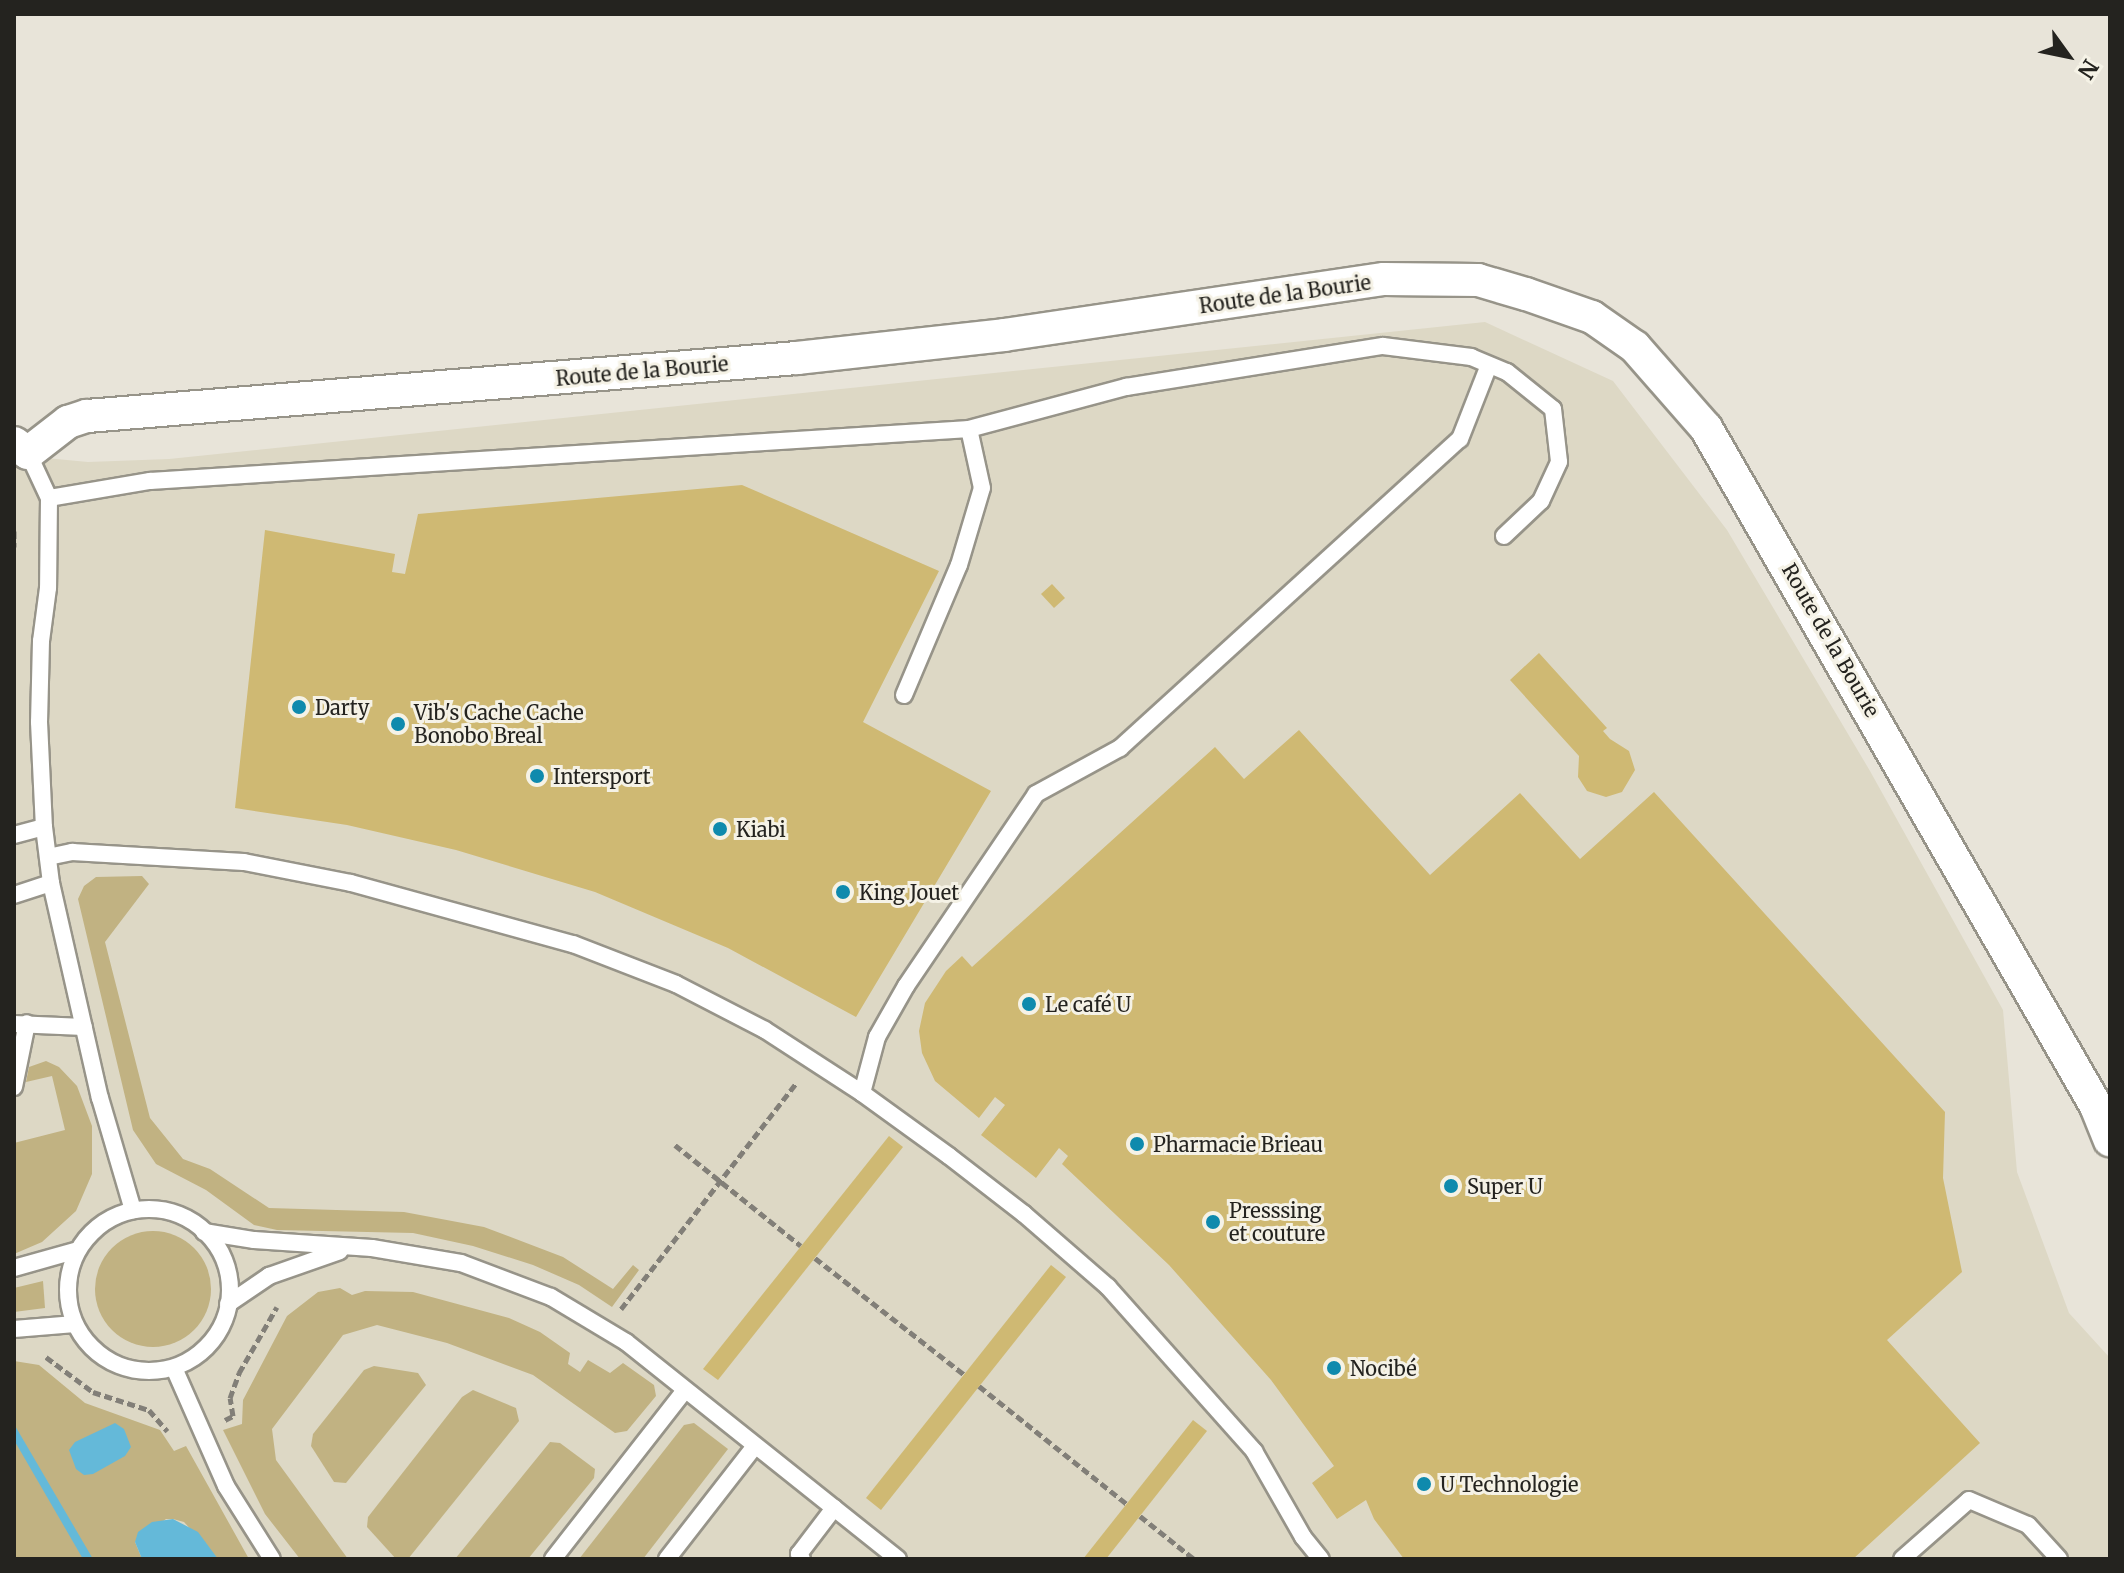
<!DOCTYPE html>
<meta charset="utf-8">
<style>
body{margin:0}
#map{position:relative;width:2124px;height:1573px;overflow:hidden;background:#e8e4d9;font-family:Merriweather,serif}
div>[style]{position:absolute}
.built>*{inset:0;background:#ddd8c5}
.green>*{inset:0;background:#c1b282}
.round{border-radius:50%}
.water>*{inset:0;background:#64b9d9}
.building>*{inset:0;background:#cfb973}
.path>*{height:5px;margin-top:-2.5px;transform-origin:0;background:repeating-linear-gradient(90deg,#827f78 0 8px,transparent 0 12px)}
.roads{filter:drop-shadow(2px 0 #979489) drop-shadow(-2px 0 #979489) drop-shadow(0 2px #979489) drop-shadow(0 -2px #979489)}
.service>*{height:16px;margin:-8px;padding:0 8px;transform-origin:8px;border-radius:8px;background:#fff}
.service>.ring{margin:-8px;padding:0;box-sizing:content-box;background:none;border:16px solid #fff;border-radius:50%}
.minor>*{height:32px;margin:-16px;padding:0 16px;transform-origin:16px;border-radius:16px;background:#fff}
.dots>*{width:22px;height:22px;translate:-50% -50%;box-sizing:border-box;border:4px solid #f5f2e6;border-radius:50%}
span{translate:-50% -50%;white-space:nowrap;text-align:center;line-height:1.15;-webkit-text-stroke:6px #f5f2e6;paint-order:stroke}
.street-label{font-size:20px;color:#24231f}
.poi-label{font-size:20px;color:#24231f}
.left{translate:0 -50%;text-align:left}
.frame{position:absolute;inset:0;border:16px solid #24231f;pointer-events:none}
.north{position:absolute;left:2028px;top:16px;width:80px;height:80px;-webkit-text-stroke:6px #f5f2e6;paint-order:stroke;rotate:123deg;font-size:22px;font-weight:700;line-height:32px;text-align:center;color:#24231f}
.north::after{content:'';display:block;margin:auto;width:28px;height:36px;background:#24231f;clip-path:polygon(50% 0,100% 100%,50% 72%,0 100%)}
</style>
<div id="map">
<div class="built">
<i style="clip-path:polygon(1485px 322px,1613px 381px,1727px 530px,1870px 771px,2003px 1010px,2017px 1172px,2069px 1313px,2110px 1358px,2110px 1559px,14px 1559px,14px 455px,88px 462px,169px 459px)"></i>
</div>
<div class="green">
<i style="clip-path:polygon(142px 876px,149px 884px,105px 942px,150px 1118px,183px 1159px,210px 1169px,269px 1208px,404px 1212px,484px 1227px,563px 1257px,613px 1289px,633px 1265px,639px 1270px,612px 1307px,579px 1285px,533px 1265px,473px 1246px,413px 1233px,277px 1230px,254px 1225px,206px 1190px,156px 1164px,133px 1130px,78px 899px,84px 886px,96px 877px)"></i>
<i style="clip-path:polygon(46px 1061px,59px 1067px,77px 1086px,92px 1126px,92px 1174px,76px 1211px,42px 1242px,14px 1254px,14px 1143px,65px 1130px,52px 1076px,26px 1082px,29px 1067px)"></i>
<i class="round" style="left:95px;top:1231px;width:116px;height:116px"></i>
<i style="clip-path:polygon(43px 1281px,45px 1308px,14px 1312px,14px 1288px)"></i>
<i style="clip-path:polygon(340px 1288px,352px 1295px,365px 1291px,413px 1292px,509px 1318px,540px 1332px,570px 1353px,568px 1364px,580px 1372px,588px 1360px,610px 1373px,623px 1363px,654px 1385px,656px 1396px,627px 1431px,615px 1433px,533px 1375px,447px 1343px,377px 1325px,343px 1335px,272px 1429px,276px 1460px,348px 1559px,300px 1559px,265px 1514px,223px 1430px,242px 1424px,243px 1400px,287px 1316px,318px 1292px)"></i>
<i style="clip-path:polygon(14px 1361px,39px 1365px,85px 1403px,160px 1430px,174px 1451px,186px 1446px,249px 1559px,218px 1559px,184px 1522px,173px 1519px,166px 1519px,135px 1542px,142px 1559px,14px 1559px)"></i>
<i style="clip-path:polygon(374px 1366px,418px 1373px,426px 1385px,346px 1483px,334px 1482px,311px 1446px,313px 1434px,364px 1370px)"></i>
<i style="clip-path:polygon(473px 1390px,516px 1408px,519px 1421px,408px 1559px,396px 1559px,367px 1527px,368px 1517px,462px 1397px)"></i>
<i style="clip-path:polygon(694px 1423px,728px 1449px,643px 1559px,579px 1559px,684px 1425px)"></i>
<i style="clip-path:polygon(550px 1442px,560px 1443px,595px 1469px,594px 1478px,528px 1559px,455px 1559px)"></i>
</div>
<div class="water">
<i style="clip-path:polygon(115px 1423px,124px 1429px,131px 1447px,125px 1456px,93px 1474px,84px 1475px,76px 1469px,69px 1450px,75px 1442px)"></i>
<i style="clip-path:polygon(14px 1424px,93px 1559px,83px 1559px,14px 1440px)"></i>
<i style="clip-path:polygon(173px 1519px,198px 1532px,218px 1559px,142px 1559px,135px 1542px,138px 1532px,152px 1522px)"></i>
</div>
<div class="building">
<i style="clip-path:polygon(742px 485px,939px 571px,863px 722px,991px 791px,856px 1017px,728px 948px,595px 892px,456px 850px,347px 825px,235px 808px,265px 530px,395px 554px,392px 572px,405px 574px,418px 514px)"></i>
<i style="clip-path:polygon(1052px 584px,1065px 598px,1054px 608px,1041px 594px)"></i>
<i style="clip-path:polygon(1539px 653px,1607px 728px,1603px 731px,1610px 739px,1629px 751px,1635px 770px,1622px 792px,1606px 797px,1587px 791px,1578px 777px,1579px 756px,1510px 680px)"></i>
<i style="clip-path:polygon(1299px 730px,1430px 875px,1520px 793px,1580px 859px,1654px 792px,1945px 1112px,1943px 1178px,1962px 1272px,1887px 1340px,1980px 1443px,1853px 1559px,1404px 1559px,1374px 1519px,1366px 1500px,1337px 1519px,1312px 1483px,1334px 1466px,1271px 1380px,1169px 1265px,1062px 1164px,1068px 1156px,1059px 1148px,1036px 1178px,981px 1135px,1005px 1105px,995px 1097px,979px 1118px,935px 1081px,922px 1053px,919px 1031px,925px 1003px,946px 971px,962px 956px,972px 967px,1215px 747px,1244px 779px)"></i>
<i style="clip-path:polygon(889px 1136px,903px 1147px,718px 1380px,703px 1369px)"></i>
<i style="clip-path:polygon(1051px 1265px,1066px 1277px,881px 1510px,866px 1498px)"></i>
<i style="clip-path:polygon(1193px 1420px,1207px 1431px,1106px 1559px,1083px 1559px)"></i>
</div>
<div class="path">
<i style="left:14px;top:531px;width:16px;rotate:90deg"></i>
<i style="left:675px;top:1145px;width:161px;rotate:38.7deg"></i>
<i style="left:815px;top:1258px;width:190px;rotate:38deg"></i>
<i style="left:621px;top:1309px;width:286px;rotate:-52.2deg"></i>
<i style="left:46px;top:1357px;width:59px;rotate:36.7deg"></i>
<i style="left:93px;top:1392px;width:59px;rotate:17.8deg"></i>
<i style="left:149px;top:1410px;width:28px;rotate:49deg"></i>
<i style="left:979px;top:1386px;width:189px;rotate:38.6deg"></i>
<i style="left:225px;top:1420px;width:9px;rotate:-27deg"></i>
<i style="left:233px;top:1416px;width:18px;rotate:-99deg"></i>
<i style="left:230px;top:1398px;width:27px;rotate:-70deg"></i>
<i style="left:239px;top:1373px;width:76px;rotate:-60.1deg"></i>
<i style="left:1140px;top:1516px;width:69px;rotate:38.5deg"></i>
</div>
<div class="roads">
<div class="service">
<i style="left:28px;top:453px;width:50px;rotate:65deg"></i>
<i style="left:49px;top:498px;width:90px;rotate:90.6deg"></i>
<i style="left:48px;top:588px;width:53px;rotate:97.5deg"></i>
<i style="left:41px;top:641px;width:81px;rotate:91.4deg"></i>
<i style="left:39px;top:722px;width:105px;rotate:87.3deg"></i>
<i style="left:44px;top:827px;width:56px;rotate:82.9deg"></i>
<i style="left:51px;top:883px;width:221px;rotate:77.2deg"></i>
<i style="left:100px;top:1098px;width:117px;rotate:73.6deg"></i>
<i style="left:49px;top:498px;width:102px;rotate:-9.6deg"></i>
<i style="left:150px;top:481px;width:821px;rotate:-3.63deg"></i>
<i style="left:969px;top:429px;width:163px;rotate:-15deg"></i>
<i style="left:1126px;top:387px;width:260px;rotate:-9.1deg"></i>
<i style="left:1383px;top:346px;width:89px;rotate:7.1deg"></i>
<i style="left:1471px;top:357px;width:39px;rotate:23deg"></i>
<i style="left:1507px;top:372px;width:59px;rotate:38.8deg"></i>
<i style="left:1553px;top:409px;width:53px;rotate:83.5deg"></i>
<i style="left:1559px;top:462px;width:43px;rotate:114.8deg"></i>
<i style="left:1541px;top:501px;width:51px;rotate:136.6deg"></i>
<i style="left:904px;top:695px;width:141px;rotate:-67.1deg"></i>
<i style="left:959px;top:565px;width:80px;rotate:-73.4deg"></i>
<i style="left:982px;top:488px;width:60px;rotate:-102.4deg"></i>
<i style="left:14px;top:835px;width:31px;rotate:-15deg"></i>
<i style="left:48px;top:857px;width:25px;rotate:-12deg"></i>
<i style="left:72px;top:852px;width:172px;rotate:3.3deg"></i>
<i style="left:244px;top:862px;width:109px;rotate:11.1deg"></i>
<i style="left:351px;top:883px;width:230px;rotate:15.4deg"></i>
<i style="left:573px;top:944px;width:110px;rotate:21.2deg"></i>
<i style="left:676px;top:984px;width:100px;rotate:27.3deg"></i>
<i style="left:765px;top:1030px;width:116px;rotate:33deg"></i>
<i style="left:862px;top:1093px;width:107px;rotate:35.9deg"></i>
<i style="left:949px;top:1156px;width:95px;rotate:37.7deg"></i>
<i style="left:1024px;top:1214px;width:111px;rotate:41deg"></i>
<i style="left:1108px;top:1287px;width:220px;rotate:48.3deg"></i>
<i style="left:1254px;top:1451px;width:99px;rotate:60.3deg"></i>
<i style="left:1303px;top:1537px;width:28px;rotate:51deg"></i>
<i style="left:14px;top:895px;width:39px;rotate:-18deg"></i>
<i style="left:14px;top:1024px;width:70px;rotate:2.5deg"></i>
<i style="left:14px;top:1087px;width:65px;rotate:-78.5deg"></i>
<i style="left:862px;top:1093px;width:58px;rotate:-75deg"></i>
<i style="left:877px;top:1037px;width:59px;rotate:-60.4deg"></i>
<i style="left:906px;top:986px;width:232px;rotate:-55.9deg"></i>
<i style="left:1036px;top:794px;width:96px;rotate:-28.7deg"></i>
<i style="left:1120px;top:748px;width:459px;rotate:-42.3deg"></i>
<i style="left:1460px;top:439px;width:79px;rotate:-68.6deg"></i>
<i class="ring" style="left:68px;top:1209px;width:146px;height:146px"></i>
<i style="left:204px;top:1232px;width:51px;rotate:9.1deg"></i>
<i style="left:254px;top:1240px;width:118px;rotate:3.9deg"></i>
<i style="left:372px;top:1248px;width:90px;rotate:9.6deg"></i>
<i style="left:461px;top:1263px;width:96px;rotate:20.7deg"></i>
<i style="left:551px;top:1297px;width:87px;rotate:31deg"></i>
<i style="left:626px;top:1342px;width:348px;rotate:38.6deg"></i>
<i style="left:14px;top:1268px;width:66px;rotate:-15.7deg"></i>
<i style="left:228px;top:1304px;width:50px;rotate:-34.3deg"></i>
<i style="left:269px;top:1276px;width:75px;rotate:-19.4deg"></i>
<i style="left:14px;top:1329px;width:61px;rotate:-4.7deg"></i>
<i style="left:174px;top:1368px;width:129px;rotate:66.2deg"></i>
<i style="left:226px;top:1486px;width:86px;rotate:57.8deg"></i>
<i style="left:553px;top:1559px;width:214px;rotate:-52deg"></i>
<i style="left:667px;top:1559px;width:143px;rotate:-52.1deg"></i>
<i style="left:802px;top:1559px;width:6px;rotate:-121deg"></i>
<i style="left:799px;top:1554px;width:58px;rotate:-52.7deg"></i>
<i style="left:1902px;top:1559px;width:89px;rotate:-41.4deg"></i>
<i style="left:1969px;top:1500px;width:64px;rotate:23deg"></i>
<i style="left:2028px;top:1525px;width:46px;rotate:47.6deg"></i>
</div>
<div class="minor">
<i style="left:14px;top:443px;width:17px;rotate:36deg"></i>
<i style="left:28px;top:453px;width:51px;rotate:-37.8deg"></i>
<i style="left:68px;top:422px;width:20px;rotate:-18deg"></i>
<i style="left:87px;top:416px;width:712px;rotate:-4.67deg"></i>
<i style="left:797px;top:358px;width:208px;rotate:-6.3deg"></i>
<i style="left:1004px;top:335px;width:384px;rotate:-8.4deg"></i>
<i style="left:1384px;top:279px;width:94px;rotate:0.6deg"></i>
<i style="left:1478px;top:280px;width:50px;rotate:16.3deg"></i>
<i style="left:1526px;top:294px;width:70px;rotate:19.2deg"></i>
<i style="left:1592px;top:317px;width:52px;rotate:34.9deg"></i>
<i style="left:1635px;top:347px;width:108px;rotate:48.8deg"></i>
<i style="left:1706px;top:428px;width:782px;rotate:60.09deg"></i>
<i style="left:2096px;top:1106px;width:37px;rotate:68deg"></i>
</div>
</div>
<div class="dots">
<i style="left:299px;top:707px;background:#0f8aad"></i>
<i style="left:398px;top:724px;background:#0f8aad"></i>
<i style="left:537px;top:776px;background:#0f8aad"></i>
<i style="left:720px;top:829px;background:#0f8aad"></i>
<i style="left:843px;top:892px;background:#0f8aad"></i>
<i style="left:1029px;top:1004px;background:#0f8aad"></i>
<i style="left:1137px;top:1144px;background:#0f8aad"></i>
<i style="left:1451px;top:1186px;background:#0f8aad"></i>
<i style="left:1213px;top:1222px;background:#0f8aad"></i>
<i style="left:1334px;top:1368px;background:#0f8aad"></i>
<i style="left:1424px;top:1484px;background:#0f8aad"></i>
</div>
<div class="street-label">
<span style="left:1285px;top:294px;rotate:-8deg">Route de la Bourie</span>
<span style="left:642px;top:371px;rotate:-5deg">Route de la Bourie</span>
<span style="left:1831px;top:640px;rotate:60deg">Route de la Bourie</span>
</div>
<div class="poi-label">
<span class="left" style="left:315px;top:707px">Darty</span>
<span class="left" style="left:414px;top:724px">Vib's Cache Cache<br>Bonobo Breal</span>
<span class="left" style="left:553px;top:776px">Intersport</span>
<span class="left" style="left:736px;top:829px">Kiabi</span>
<span class="left" style="left:859px;top:892px">King Jouet</span>
<span class="left" style="left:1045px;top:1004px">Le café U</span>
<span class="left" style="left:1153px;top:1144px">Pharmacie Brieau</span>
<span class="left" style="left:1467px;top:1186px">Super U</span>
<span class="left" style="left:1229px;top:1222px">Presssing<br>et couture</span>
<span class="left" style="left:1350px;top:1368px">Nocibé</span>
<span class="left" style="left:1440px;top:1484px">U Technologie</span>
</div>
<div class="frame"></div>
<div class="north">N</div>
</div>
